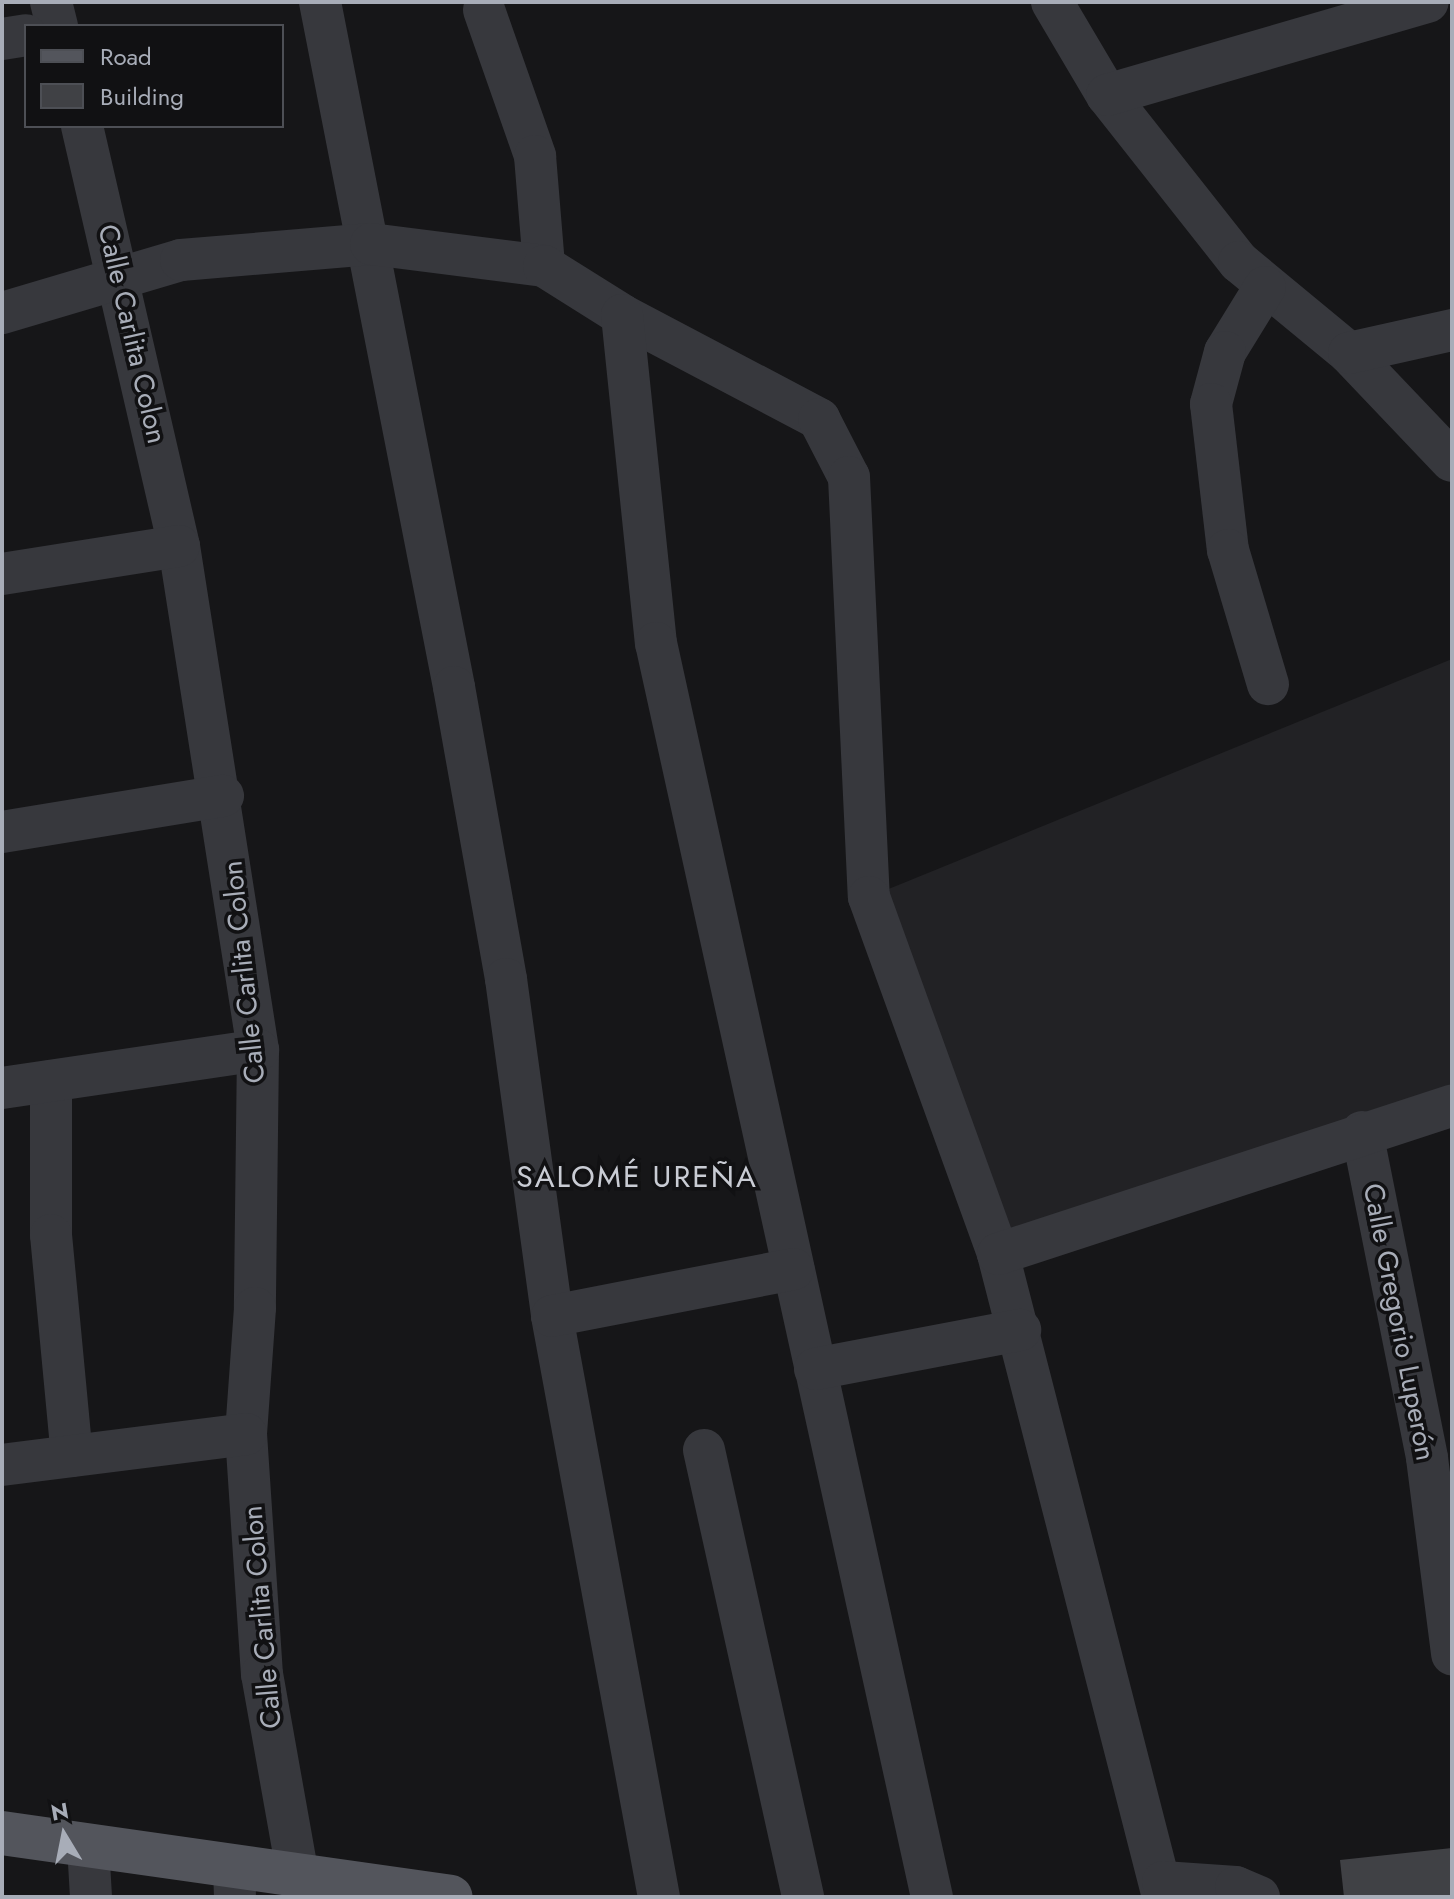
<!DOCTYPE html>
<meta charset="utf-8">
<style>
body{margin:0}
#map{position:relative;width:1454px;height:1899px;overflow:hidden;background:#161618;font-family:Jost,sans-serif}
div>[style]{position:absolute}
.built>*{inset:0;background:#222225}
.building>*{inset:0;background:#404145}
.minor>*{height:42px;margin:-21px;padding:0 21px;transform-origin:21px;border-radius:21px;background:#37383d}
.major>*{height:44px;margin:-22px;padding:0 22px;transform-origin:22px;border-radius:22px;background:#53555c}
span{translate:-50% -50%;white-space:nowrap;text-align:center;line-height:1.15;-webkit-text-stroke:7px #111113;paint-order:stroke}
.street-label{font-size:28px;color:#a8adb8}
.neighbourhood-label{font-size:30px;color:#c9ccd4;letter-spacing:2px}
.frame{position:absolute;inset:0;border:4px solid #a8adb8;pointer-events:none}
.legend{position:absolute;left:24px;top:24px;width:260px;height:104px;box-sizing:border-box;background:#111113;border:2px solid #4d4f55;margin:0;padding:10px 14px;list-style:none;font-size:24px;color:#a8adb8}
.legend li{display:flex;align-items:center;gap:16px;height:40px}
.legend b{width:40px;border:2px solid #4d4f55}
.north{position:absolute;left:24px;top:1795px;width:80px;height:80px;-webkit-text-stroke:6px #111113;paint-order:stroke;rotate:350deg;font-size:22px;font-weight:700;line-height:32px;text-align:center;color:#a8adb8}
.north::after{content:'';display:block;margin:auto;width:28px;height:36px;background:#a8adb8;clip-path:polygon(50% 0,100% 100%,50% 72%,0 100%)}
</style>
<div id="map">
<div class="built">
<i style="clip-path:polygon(1452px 659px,1452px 1121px,998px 1254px,869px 897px)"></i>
</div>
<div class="building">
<i style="clip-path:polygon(1452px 1848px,1452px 1897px,1344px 1897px,1340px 1860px)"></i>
</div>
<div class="minor">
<i style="left:51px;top:2px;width:25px;rotate:76deg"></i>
<i style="left:320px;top:2px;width:698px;rotate:78.93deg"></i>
<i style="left:454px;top:687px;width:297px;rotate:79.9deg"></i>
<i style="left:506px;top:979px;width:340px;rotate:82.2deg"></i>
<i style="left:552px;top:1316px;width:591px;rotate:79.57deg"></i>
<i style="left:1052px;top:2px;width:108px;rotate:59.4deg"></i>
<i style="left:1107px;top:95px;width:213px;rotate:51.7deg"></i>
<i style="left:1239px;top:262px;width:143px;rotate:39.6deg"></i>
<i style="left:1349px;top:353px;width:149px;rotate:46.4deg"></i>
<i style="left:484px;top:10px;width:155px;rotate:70.7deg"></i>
<i style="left:535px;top:156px;width:110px;rotate:85.3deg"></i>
<i style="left:2px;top:39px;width:24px;rotate:-9deg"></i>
<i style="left:1107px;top:95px;width:334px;rotate:-16.2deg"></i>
<i style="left:82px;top:126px;width:431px;rotate:77deg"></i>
<i style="left:179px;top:546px;width:510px;rotate:81.09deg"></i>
<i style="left:258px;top:1050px;width:258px;rotate:90.7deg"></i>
<i style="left:255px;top:1308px;width:126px;rotate:94.1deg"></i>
<i style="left:246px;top:1434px;width:241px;rotate:86.2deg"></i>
<i style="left:262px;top:1674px;width:206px;rotate:79.9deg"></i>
<i style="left:1265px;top:287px;width:76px;rotate:121.6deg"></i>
<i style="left:1225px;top:352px;width:54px;rotate:105.1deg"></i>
<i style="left:1211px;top:404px;width:147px;rotate:83.4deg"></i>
<i style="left:1228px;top:550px;width:140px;rotate:73.4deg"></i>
<i style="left:2px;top:313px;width:187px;rotate:-16.5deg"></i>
<i style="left:181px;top:260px;width:191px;rotate:-4.8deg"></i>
<i style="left:371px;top:244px;width:174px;rotate:7.2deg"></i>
<i style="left:544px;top:266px;width:92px;rotate:32.1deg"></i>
<i style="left:622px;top:315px;width:223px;rotate:27.8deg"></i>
<i style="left:819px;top:419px;width:65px;rotate:62.7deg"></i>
<i style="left:849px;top:477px;width:420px;rotate:87.3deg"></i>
<i style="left:869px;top:897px;width:380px;rotate:70.1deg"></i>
<i style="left:998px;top:1254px;width:664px;rotate:75.61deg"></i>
<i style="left:622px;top:315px;width:330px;rotate:84.1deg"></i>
<i style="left:656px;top:643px;width:1284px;rotate:77.59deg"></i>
<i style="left:1349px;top:353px;width:106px;rotate:-12.6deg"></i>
<i style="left:2px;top:574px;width:179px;rotate:-9deg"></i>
<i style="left:2px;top:832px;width:224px;rotate:-9.3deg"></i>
<i style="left:51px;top:1081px;width:154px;rotate:90deg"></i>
<i style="left:51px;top:1235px;width:222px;rotate:84.6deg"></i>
<i style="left:2px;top:1088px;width:259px;rotate:-8.4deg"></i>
<i style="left:1362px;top:1132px;width:332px;rotate:78.7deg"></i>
<i style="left:1427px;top:1458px;width:198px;rotate:82.7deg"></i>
<i style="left:998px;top:1254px;width:478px;rotate:-18.1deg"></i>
<i style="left:552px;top:1316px;width:246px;rotate:-11deg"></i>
<i style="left:815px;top:1369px;width:209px;rotate:-10.8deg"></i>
<i style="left:704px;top:1450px;width:458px;rotate:77.5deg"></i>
<i style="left:2px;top:1465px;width:246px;rotate:-7.2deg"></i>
<i style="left:88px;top:1846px;width:51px;rotate:86.6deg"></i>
<i style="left:234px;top:1868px;width:29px;rotate:88deg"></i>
<i style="left:1163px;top:1882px;width:73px;rotate:3.9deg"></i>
<i style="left:1236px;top:1887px;width:25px;rotate:23deg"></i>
</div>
<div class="major">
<i style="left:2px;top:1833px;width:453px;rotate:8.1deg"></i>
</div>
<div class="street-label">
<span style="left:132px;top:334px;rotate:77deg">Calle Carlita Colon</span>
<span style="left:244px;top:972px;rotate:-96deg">Calle Carlita Colon</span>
<span style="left:1399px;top:1322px;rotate:79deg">Calle Gregorio Luperón</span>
<span style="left:262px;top:1617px;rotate:-95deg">Calle Carlita Colon</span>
</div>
<div class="neighbourhood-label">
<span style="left:637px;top:1177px">SALOMÉ UREÑA</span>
</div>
<div class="frame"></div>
<ul class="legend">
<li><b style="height:10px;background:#53555c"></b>Road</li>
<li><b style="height:22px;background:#404145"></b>Building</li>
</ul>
<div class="north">N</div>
</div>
